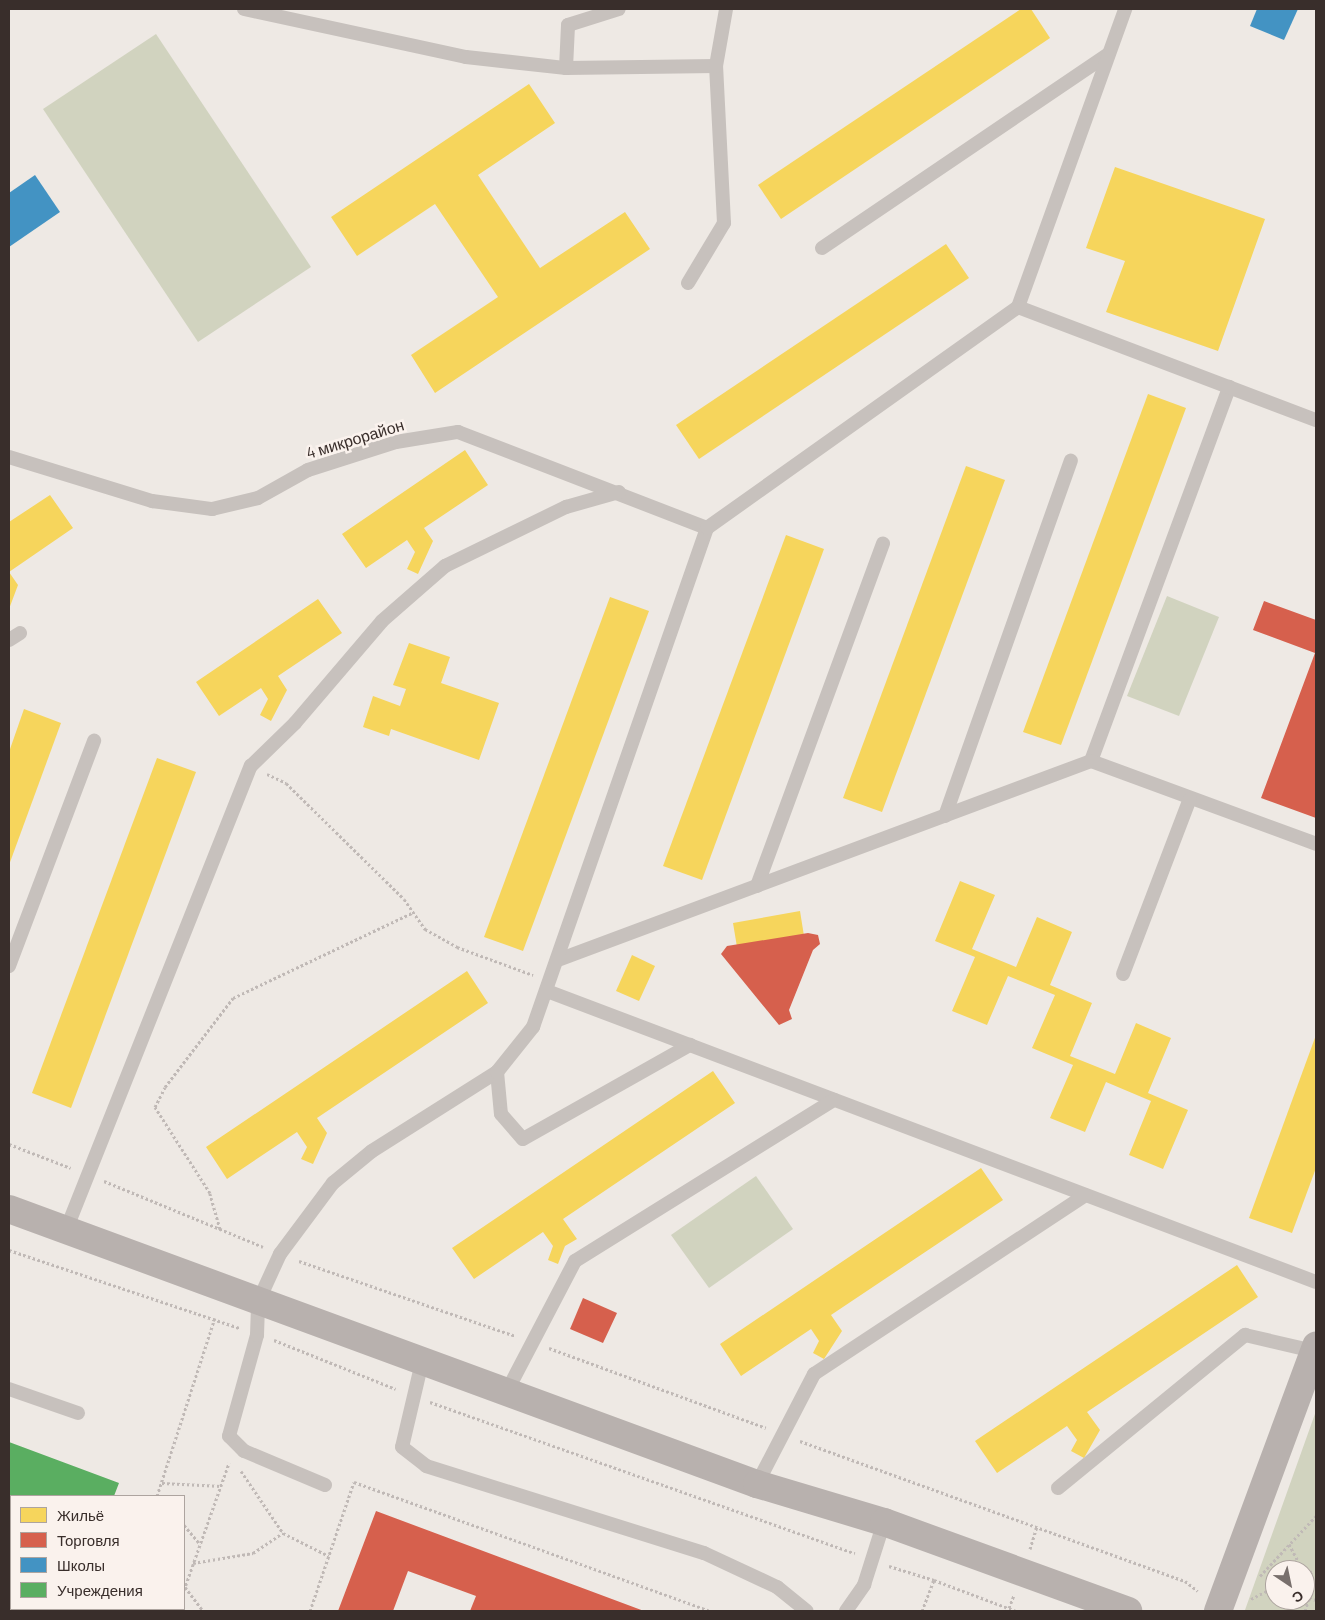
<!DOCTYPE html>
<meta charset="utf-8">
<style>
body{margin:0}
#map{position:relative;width:1325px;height:1620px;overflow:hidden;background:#eee9e4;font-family:Barlow,sans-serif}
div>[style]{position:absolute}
.green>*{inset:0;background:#d1d3bf}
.homes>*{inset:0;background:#f6d55c}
.shops>*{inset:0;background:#d6604d}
.schools>*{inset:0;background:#4393c3}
.public>*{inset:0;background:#5aae61}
.path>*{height:3px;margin-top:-1.5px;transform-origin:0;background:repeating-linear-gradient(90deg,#c0b9b6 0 2.5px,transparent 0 5px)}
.lane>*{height:14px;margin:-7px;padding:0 7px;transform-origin:7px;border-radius:7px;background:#c7c1bd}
.secondary>*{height:28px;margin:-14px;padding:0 14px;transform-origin:14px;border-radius:14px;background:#b8b1ae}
span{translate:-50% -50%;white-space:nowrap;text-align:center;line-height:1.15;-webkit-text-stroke:5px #faf2ed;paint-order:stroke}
.street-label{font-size:16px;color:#392e2b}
.frame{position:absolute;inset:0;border:10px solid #392e2b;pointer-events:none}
.legend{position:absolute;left:10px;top:1495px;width:175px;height:115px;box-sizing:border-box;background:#faf2ed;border:1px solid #ada49f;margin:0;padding:6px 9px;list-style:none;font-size:15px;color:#392e2b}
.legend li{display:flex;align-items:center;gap:10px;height:25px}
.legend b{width:25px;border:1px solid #ada49f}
.north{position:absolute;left:1265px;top:1560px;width:50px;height:50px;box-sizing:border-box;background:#faf2ed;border:1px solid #ada49f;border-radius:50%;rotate:146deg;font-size:14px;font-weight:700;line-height:20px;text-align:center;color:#392e2b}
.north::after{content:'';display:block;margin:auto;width:18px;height:22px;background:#786f6c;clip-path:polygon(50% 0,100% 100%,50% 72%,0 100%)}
</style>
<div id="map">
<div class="green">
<i style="clip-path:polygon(156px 34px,311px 267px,198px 342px,43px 109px)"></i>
<i style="clip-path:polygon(1167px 596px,1219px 617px,1179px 716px,1127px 696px)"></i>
<i style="clip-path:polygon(756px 1176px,793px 1229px,709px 1288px,671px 1235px)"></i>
<i style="clip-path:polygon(evenodd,1316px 1411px,1316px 1611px,1249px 1611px,1245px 1610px,1316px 1411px,1275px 1570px,1305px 1570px,1305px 1600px,1275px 1600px,1275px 1570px)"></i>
</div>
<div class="homes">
<i style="clip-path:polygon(1021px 9px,1031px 9px,1050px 38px,781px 219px,758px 185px)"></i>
<i style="clip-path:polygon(529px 84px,555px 123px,478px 175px,540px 268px,625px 212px,650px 249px,435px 393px,411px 355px,498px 297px,435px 204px,357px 256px,331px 217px)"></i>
<i style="clip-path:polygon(1115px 167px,1265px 219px,1218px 351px,1106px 312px,1125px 261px,1086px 248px)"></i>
<i style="clip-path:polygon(946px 244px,969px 278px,699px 459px,676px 425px)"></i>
<i style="clip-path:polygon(1148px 394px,1186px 408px,1061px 745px,1023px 732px)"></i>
<i style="clip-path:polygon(465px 450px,488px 485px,424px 528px,433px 541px,418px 574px,407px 569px,415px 552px,407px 540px,366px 568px,342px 534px)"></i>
<i style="clip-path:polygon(966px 466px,1005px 480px,882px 812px,843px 798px)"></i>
<i style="clip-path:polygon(50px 495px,73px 528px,9px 572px,18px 585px,9px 609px,9px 522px)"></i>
<i style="clip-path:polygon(786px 535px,824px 549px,702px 880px,663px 866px)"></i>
<i style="clip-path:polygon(610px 597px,649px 611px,523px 951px,484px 937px)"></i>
<i style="clip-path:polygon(318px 599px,342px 633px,278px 676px,287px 690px,271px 721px,260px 715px,268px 699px,261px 688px,219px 716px,196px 682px)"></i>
<i style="clip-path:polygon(409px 643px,450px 657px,441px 683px,499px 703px,479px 760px,391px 729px,389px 736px,363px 727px,373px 696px,400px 706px,406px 689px,393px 685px)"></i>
<i style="clip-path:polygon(24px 709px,61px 723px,9px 865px,9px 752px)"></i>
<i style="clip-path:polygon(157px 758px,196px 772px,71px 1108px,32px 1093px)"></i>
<i style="clip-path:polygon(960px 881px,995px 895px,972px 949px,1016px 967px,1037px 917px,1072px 932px,1050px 985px,1092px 1003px,1070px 1056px,1115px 1074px,1136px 1023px,1171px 1038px,1148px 1093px,1188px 1110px,1163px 1169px,1129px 1155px,1151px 1101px,1106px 1082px,1085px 1132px,1050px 1118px,1073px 1065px,1032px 1048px,1055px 995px,1008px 976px,987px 1025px,952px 1011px,975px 957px,935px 941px)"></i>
<i style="clip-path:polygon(800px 911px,804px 936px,737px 947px,733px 923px)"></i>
<i style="clip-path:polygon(632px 955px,655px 966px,639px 1001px,616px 991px)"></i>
<i style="clip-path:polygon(467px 971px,488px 1003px,317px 1118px,327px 1133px,313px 1164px,301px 1159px,307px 1147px,297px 1132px,227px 1179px,206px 1147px)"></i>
<i style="clip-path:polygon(1316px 1035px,1316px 1168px,1292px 1233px,1249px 1218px)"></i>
<i style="clip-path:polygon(713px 1071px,735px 1103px,563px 1219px,577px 1239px,565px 1246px,558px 1264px,548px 1260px,553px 1246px,543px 1232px,474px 1279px,452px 1248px)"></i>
<i style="clip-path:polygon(981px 1168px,1003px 1200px,831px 1315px,842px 1331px,824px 1359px,813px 1353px,819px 1341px,811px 1329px,741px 1376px,720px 1344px)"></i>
<i style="clip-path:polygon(1237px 1265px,1258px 1297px,1087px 1412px,1100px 1430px,1084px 1458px,1071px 1451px,1077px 1440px,1067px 1426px,997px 1473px,975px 1441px)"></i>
</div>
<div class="shops">
<i style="clip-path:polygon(1264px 601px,1316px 620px,1316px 818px,1261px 798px,1315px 653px,1253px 630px)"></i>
<i style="clip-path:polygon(808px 933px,818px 935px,820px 944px,813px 950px,789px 1010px,792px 1019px,779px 1025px,721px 954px,727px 946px)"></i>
<i style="clip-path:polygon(583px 1298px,617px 1313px,603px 1343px,570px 1329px)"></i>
<i style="clip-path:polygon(376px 1511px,644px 1611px,470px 1611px,476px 1596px,408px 1571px,393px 1611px,338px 1611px)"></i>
</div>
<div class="schools">
<i style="clip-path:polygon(1257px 9px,1298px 9px,1284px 40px,1250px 26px)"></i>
<i style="clip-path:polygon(35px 175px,60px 212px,9px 247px,9px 193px)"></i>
</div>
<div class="public">
<i style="clip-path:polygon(9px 1442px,119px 1483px,114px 1496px,11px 1496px,11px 1609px,70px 1611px,9px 1611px)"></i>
</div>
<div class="path">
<i style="left:267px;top:774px;width:21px;rotate:25deg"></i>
<i style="left:286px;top:783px;width:165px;rotate:44.5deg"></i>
<i style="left:404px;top:899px;width:37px;rotate:55deg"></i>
<i style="left:425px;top:929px;width:37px;rotate:29deg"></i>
<i style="left:457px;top:947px;width:81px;rotate:20.2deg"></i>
<i style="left:9px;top:1144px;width:66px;rotate:21.2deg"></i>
<i style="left:104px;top:1181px;width:172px;rotate:22.5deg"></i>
<i style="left:220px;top:1229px;width:37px;rotate:-106deg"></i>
<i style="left:210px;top:1193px;width:102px;rotate:-122.6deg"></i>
<i style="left:155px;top:1107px;width:22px;rotate:-63deg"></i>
<i style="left:165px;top:1087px;width:112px;rotate:-52.6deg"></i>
<i style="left:233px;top:998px;width:200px;rotate:-25.4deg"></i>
<i style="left:9px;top:1250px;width:244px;rotate:18.7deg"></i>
<i style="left:299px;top:1261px;width:229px;rotate:19.1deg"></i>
<i style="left:274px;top:1340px;width:131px;rotate:21.9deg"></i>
<i style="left:549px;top:1348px;width:231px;rotate:20.2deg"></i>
<i style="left:430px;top:1402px;width:451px;rotate:19.6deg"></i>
<i style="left:800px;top:1441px;width:410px;rotate:20deg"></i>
<i style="left:1185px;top:1581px;width:16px;rotate:38deg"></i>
<i style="left:241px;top:1471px;width:75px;rotate:55.9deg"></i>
<i style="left:283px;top:1533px;width:51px;rotate:26.6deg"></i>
<i style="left:162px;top:1483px;width:59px;rotate:2.9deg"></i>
<i style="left:157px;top:1496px;width:187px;rotate:-72deg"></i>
<i style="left:184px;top:1525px;width:25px;rotate:50deg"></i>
<i style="left:1289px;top:1544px;width:30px;rotate:62deg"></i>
<i style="left:1030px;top:1549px;width:24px;rotate:-73deg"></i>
<i style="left:193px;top:1563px;width:61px;rotate:-9.5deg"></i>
<i style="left:253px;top:1553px;width:36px;rotate:-34deg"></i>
<i style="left:889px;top:1566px;width:47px;rotate:17.3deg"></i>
<i style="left:1305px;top:1573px;width:11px;rotate:-10deg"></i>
<i style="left:1260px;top:1576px;width:82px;rotate:-47deg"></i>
<i style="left:185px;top:1587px;width:30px;rotate:53deg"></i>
<i style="left:184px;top:1590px;width:135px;rotate:-70.5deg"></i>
<i style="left:1309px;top:1598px;width:7px;rotate:16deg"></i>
<i style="left:1251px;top:1599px;width:27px;rotate:-27deg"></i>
<i style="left:1009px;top:1608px;width:14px;rotate:-69deg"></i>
<i style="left:114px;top:1611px;width:2px;rotate:-63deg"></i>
<i style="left:176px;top:1611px;width:2px;rotate:-63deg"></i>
<i style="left:310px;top:1611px;width:136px;rotate:-71.2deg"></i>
<i style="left:354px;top:1482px;width:380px;rotate:19.9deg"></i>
<i style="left:922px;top:1611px;width:33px;rotate:-69deg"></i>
<i style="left:934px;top:1580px;width:88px;rotate:20.7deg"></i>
<i style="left:1305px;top:1611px;width:14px;rotate:-73deg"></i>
<i style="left:1309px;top:1598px;width:23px;rotate:-100deg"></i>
</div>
<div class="lane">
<i style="left:244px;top:9px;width:227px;rotate:12.2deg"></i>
<i style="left:466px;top:57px;width:101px;rotate:6.3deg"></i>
<i style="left:566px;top:68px;width:150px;rotate:-0.8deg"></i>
<i style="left:566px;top:68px;width:43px;rotate:-87.3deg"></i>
<i style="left:568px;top:25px;width:53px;rotate:-17.4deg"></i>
<i style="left:822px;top:248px;width:346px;rotate:-34.1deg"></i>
<i style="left:688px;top:283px;width:70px;rotate:-59deg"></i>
<i style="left:724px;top:223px;width:157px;rotate:-92.9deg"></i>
<i style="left:716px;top:66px;width:58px;rotate:-80deg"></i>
<i style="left:1018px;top:307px;width:317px;rotate:-70.2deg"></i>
<i style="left:9px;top:457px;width:150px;rotate:17.1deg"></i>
<i style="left:152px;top:501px;width:61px;rotate:7.6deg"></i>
<i style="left:212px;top:509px;width:47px;rotate:-13.4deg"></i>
<i style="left:258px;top:498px;width:57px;rotate:-29.2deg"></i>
<i style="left:308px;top:470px;width:92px;rotate:-17.7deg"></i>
<i style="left:396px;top:442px;width:63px;rotate:-9.2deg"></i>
<i style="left:458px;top:432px;width:267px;rotate:21.1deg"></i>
<i style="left:9px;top:640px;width:13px;rotate:-32deg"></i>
<i style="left:1091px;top:761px;width:399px;rotate:-69.7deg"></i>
<i style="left:945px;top:816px;width:377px;rotate:-70.5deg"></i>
<i style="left:757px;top:886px;width:365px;rotate:-69.8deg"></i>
<i style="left:558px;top:960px;width:569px;rotate:-20.47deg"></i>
<i style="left:1091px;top:761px;width:240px;rotate:20.2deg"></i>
<i style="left:9px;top:966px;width:241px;rotate:-69.3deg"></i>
<i style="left:1123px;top:974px;width:187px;rotate:-69.1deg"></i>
<i style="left:547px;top:991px;width:822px;rotate:20.73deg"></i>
<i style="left:497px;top:1072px;width:42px;rotate:84.6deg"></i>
<i style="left:501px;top:1114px;width:33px;rotate:49deg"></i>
<i style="left:523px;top:1139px;width:192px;rotate:-29.4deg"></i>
<i style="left:66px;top:1230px;width:500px;rotate:-68.3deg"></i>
<i style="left:251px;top:766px;width:62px;rotate:-44.3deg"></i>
<i style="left:295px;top:723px;width:134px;rotate:-49.5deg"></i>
<i style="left:382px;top:621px;width:84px;rotate:-41.1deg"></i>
<i style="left:445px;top:566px;width:135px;rotate:-26deg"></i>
<i style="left:566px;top:507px;width:55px;rotate:-15.8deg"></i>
<i style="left:422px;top:1362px;width:87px;rotate:103.2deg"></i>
<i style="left:402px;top:1447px;width:31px;rotate:38deg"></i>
<i style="left:426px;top:1466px;width:291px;rotate:17.4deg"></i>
<i style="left:704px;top:1553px;width:81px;rotate:25deg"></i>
<i style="left:777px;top:1587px;width:38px;rotate:39deg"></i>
<i style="left:9px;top:1389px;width:73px;rotate:19.2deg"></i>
<i style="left:506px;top:1393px;width:149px;rotate:-62.4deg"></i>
<i style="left:575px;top:1261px;width:305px;rotate:-31.9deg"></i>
<i style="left:757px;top:1484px;width:124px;rotate:-62.6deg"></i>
<i style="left:814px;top:1374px;width:325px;rotate:-33.4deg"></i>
<i style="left:325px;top:1485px;width:88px;rotate:-157.2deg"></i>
<i style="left:244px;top:1451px;width:21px;rotate:-135deg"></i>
<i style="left:229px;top:1436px;width:105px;rotate:-74.5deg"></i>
<i style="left:257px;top:1335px;width:33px;rotate:-88deg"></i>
<i style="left:258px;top:1302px;width:53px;rotate:-65.4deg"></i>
<i style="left:280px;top:1254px;width:89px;rotate:-53.3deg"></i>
<i style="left:333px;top:1183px;width:50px;rotate:-39.4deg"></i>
<i style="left:372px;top:1151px;width:148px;rotate:-32.3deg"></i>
<i style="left:497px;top:1072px;width:58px;rotate:-51.3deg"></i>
<i style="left:533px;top:1027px;width:528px;rotate:-70.78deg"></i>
<i style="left:707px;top:528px;width:382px;rotate:-35.4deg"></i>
<i style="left:1018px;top:307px;width:319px;rotate:20.8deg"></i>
<i style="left:1058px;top:1488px;width:242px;rotate:-39.3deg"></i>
<i style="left:1245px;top:1335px;width:71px;rotate:13.1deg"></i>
<i style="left:846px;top:1611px;width:32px;rotate:-55deg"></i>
<i style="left:864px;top:1585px;width:66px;rotate:-72.4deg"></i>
</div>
<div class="secondary">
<i style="left:9px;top:1209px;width:797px;rotate:20.19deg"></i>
<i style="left:757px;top:1484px;width:133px;rotate:16.7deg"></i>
<i style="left:884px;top:1522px;width:260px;rotate:20deg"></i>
<i style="left:1218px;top:1611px;width:283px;rotate:-69.7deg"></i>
</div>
<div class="street-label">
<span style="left:355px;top:439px;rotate:-17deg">4 микрорайон</span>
</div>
<div class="frame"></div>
<ul class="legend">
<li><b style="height:14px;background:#f6d55c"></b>Жильё</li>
<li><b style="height:14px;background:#d6604d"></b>Торговля</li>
<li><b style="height:14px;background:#4393c3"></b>Школы</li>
<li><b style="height:14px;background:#5aae61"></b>Учреждения</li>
</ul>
<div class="north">С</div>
</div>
